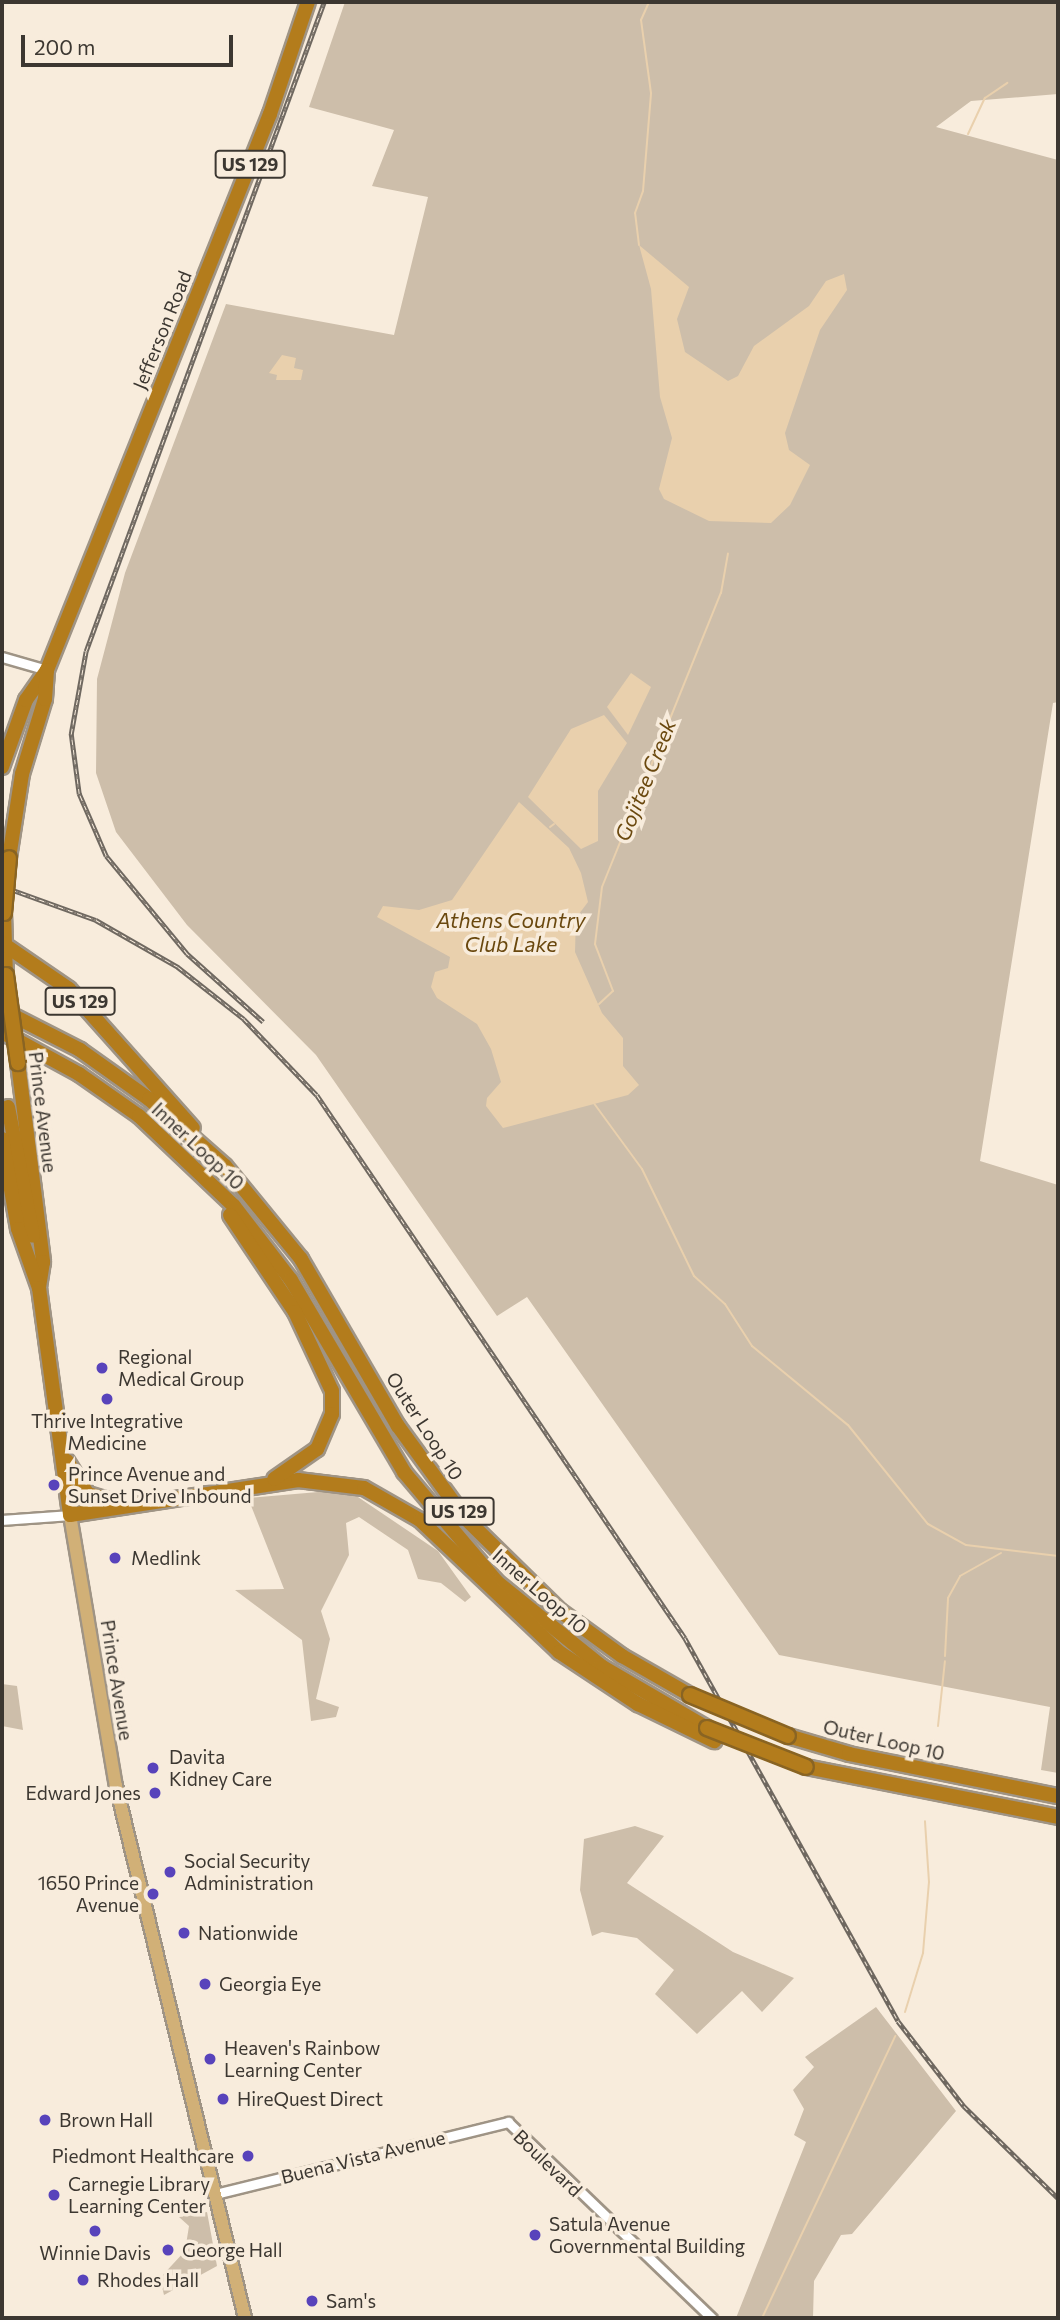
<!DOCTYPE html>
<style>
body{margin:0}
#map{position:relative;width:1060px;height:2320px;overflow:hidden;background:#f8ecdc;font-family:Commissioner,sans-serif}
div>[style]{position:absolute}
.green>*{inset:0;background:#cdbeaa}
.water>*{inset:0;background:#e9d0ad}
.stream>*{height:2px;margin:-1px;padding:0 1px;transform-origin:1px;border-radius:1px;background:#e9d0ad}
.roads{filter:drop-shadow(2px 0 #9f9485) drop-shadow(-2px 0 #9f9485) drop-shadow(0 2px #9f9485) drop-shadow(0 -2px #9f9485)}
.minor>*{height:9px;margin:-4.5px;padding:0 4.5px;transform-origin:4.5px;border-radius:4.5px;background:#fff}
.major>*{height:12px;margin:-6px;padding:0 6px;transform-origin:6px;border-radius:6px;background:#d1b077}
.highway>*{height:14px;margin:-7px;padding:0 7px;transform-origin:7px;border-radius:7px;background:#b37c1c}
.rail>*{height:4.5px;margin-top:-2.25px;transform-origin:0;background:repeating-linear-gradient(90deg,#f8ecdc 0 5px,#6f6860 0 10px);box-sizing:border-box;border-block:2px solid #6f6860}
.bridges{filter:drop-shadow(2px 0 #896423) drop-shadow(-2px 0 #896423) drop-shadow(0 2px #896423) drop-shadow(0 -2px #896423)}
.highway-bridge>*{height:14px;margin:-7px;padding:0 7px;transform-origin:7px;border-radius:7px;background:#b37c1c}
.dots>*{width:19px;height:19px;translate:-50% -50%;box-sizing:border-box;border:4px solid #f8ecdc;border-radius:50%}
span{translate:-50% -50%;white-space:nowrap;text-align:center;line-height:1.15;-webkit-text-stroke:7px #f8ecdc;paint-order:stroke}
.shield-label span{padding:2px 5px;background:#f8ecdc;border:2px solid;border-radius:5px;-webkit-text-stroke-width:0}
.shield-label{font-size:18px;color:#3c3731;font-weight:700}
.street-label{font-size:19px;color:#3c3731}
.poi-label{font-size:19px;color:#3c3731}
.left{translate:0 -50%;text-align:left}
.right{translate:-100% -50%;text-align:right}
.water-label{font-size:21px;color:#6a480e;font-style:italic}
.frame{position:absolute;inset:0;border:4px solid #3c3731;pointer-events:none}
.scale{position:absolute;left:21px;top:35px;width:212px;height:32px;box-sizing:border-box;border:4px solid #3c3731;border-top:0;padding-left:9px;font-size:21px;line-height:24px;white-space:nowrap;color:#3c3731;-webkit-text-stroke:5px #f8ecdc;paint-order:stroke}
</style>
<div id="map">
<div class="green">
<i style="clip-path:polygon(345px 2px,1058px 2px,1058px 94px,971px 101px,936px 127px,1058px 160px,1058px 702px,1053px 703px,980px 1161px,1058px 1185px,1058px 1773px,1041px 1770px,1050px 1707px,779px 1655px,527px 1297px,497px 1316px,316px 1055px,187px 925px,116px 832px,96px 773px,97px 679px,125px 573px,226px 304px,394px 335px,428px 197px,372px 186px,394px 130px,309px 107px)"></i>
<i style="clip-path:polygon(330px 1491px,355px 1495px,438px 1551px,471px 1597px,465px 1602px,441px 1583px,418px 1579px,408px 1550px,359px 1517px,346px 1523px,349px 1555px,321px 1611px,330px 1639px,316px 1699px,339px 1707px,336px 1717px,311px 1721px,302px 1640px,235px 1590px,284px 1589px,248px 1498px)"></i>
<i style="clip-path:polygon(2px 1684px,17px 1686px,23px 1730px,2px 1726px)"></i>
<i style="clip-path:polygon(635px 1826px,664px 1836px,627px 1883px,733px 1952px,794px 1978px,762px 2012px,742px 1991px,697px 2034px,655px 1994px,674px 1970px,637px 1938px,602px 1932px,592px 1936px,580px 1890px,584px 1839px)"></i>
<i style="clip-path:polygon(876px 2007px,956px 2111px,852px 2234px,841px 2235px,814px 2281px,813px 2318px,736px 2318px,806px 2142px,794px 2135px,804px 2109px,793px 2090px,814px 2067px,805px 2057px)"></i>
<i style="clip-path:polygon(207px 2212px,217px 2266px,164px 2295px,160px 2278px,185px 2251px,189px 2226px,179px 2217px)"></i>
</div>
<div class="water">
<i style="clip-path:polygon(639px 245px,689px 287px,677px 319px,685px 352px,728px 381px,738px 376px,754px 346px,809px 306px,826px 281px,844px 274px,847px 290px,820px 330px,785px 433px,789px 450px,810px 465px,790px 505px,771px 523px,709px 521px,664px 499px,659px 489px,672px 438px,660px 397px,651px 289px)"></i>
<i style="clip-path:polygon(282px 355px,296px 358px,294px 368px,303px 370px,301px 380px,276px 380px,277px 375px,269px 373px)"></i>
<i style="clip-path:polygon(631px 673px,651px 687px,628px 735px,607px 707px)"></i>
<i style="clip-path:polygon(604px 715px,627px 743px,598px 791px,598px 841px,581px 849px,528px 797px,571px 729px)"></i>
<i style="clip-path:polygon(519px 802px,569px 848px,581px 873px,588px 902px,576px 918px,575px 952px,602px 1013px,623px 1038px,623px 1066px,639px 1085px,628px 1095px,503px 1128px,486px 1106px,487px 1098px,501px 1082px,491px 1049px,477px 1024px,437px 998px,431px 987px,435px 972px,448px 968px,450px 957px,377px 917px,383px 906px,419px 910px,452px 900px)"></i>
</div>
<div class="stream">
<i style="left:968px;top:134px;width:40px;rotate:-65deg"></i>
<i style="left:985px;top:98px;width:27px;rotate:-34deg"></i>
<i style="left:639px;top:245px;width:32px;rotate:-97deg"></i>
<i style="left:635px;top:213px;width:23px;rotate:-70deg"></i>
<i style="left:643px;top:191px;width:98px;rotate:-85.3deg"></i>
<i style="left:651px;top:93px;width:74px;rotate:-97.8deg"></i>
<i style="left:641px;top:20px;width:20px;rotate:-66deg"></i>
<i style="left:550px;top:827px;width:5px;rotate:-37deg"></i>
<i style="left:599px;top:1004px;width:19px;rotate:-43deg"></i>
<i style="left:613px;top:991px;width:50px;rotate:-111deg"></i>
<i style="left:595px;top:944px;width:57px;rotate:-83deg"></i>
<i style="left:602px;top:887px;width:317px;rotate:-68deg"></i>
<i style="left:721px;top:593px;width:40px;rotate:-80deg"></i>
<i style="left:593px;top:1102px;width:83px;rotate:53.8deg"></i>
<i style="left:642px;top:1169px;width:119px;rotate:64.1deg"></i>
<i style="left:694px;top:1276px;width:42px;rotate:42.1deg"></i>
<i style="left:725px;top:1304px;width:50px;rotate:57.3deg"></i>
<i style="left:752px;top:1346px;width:124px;rotate:39.5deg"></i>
<i style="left:848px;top:1425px;width:127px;rotate:51.1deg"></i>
<i style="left:928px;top:1524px;width:43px;rotate:28.9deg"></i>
<i style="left:966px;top:1545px;width:93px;rotate:6.8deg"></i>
<i style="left:945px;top:1656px;width:58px;rotate:-87deg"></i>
<i style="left:948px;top:1598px;width:25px;rotate:-61deg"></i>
<i style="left:960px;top:1576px;width:47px;rotate:-29.3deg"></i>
<i style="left:938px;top:1726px;width:65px;rotate:-83.9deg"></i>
<i style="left:905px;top:2012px;width:62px;rotate:-73deg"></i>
<i style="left:923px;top:1953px;width:71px;rotate:-85.2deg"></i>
<i style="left:929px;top:1882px;width:61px;rotate:-93.8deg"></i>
<i style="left:762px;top:2318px;width:312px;rotate:-64.7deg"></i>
</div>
<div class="roads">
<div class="minor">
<i style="left:2px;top:657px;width:47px;rotate:16.1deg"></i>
<i style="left:2px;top:1520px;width:68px;rotate:-4.2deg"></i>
<i style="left:219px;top:2193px;width:298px;rotate:-13.8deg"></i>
<i style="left:508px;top:2122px;width:283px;rotate:43.9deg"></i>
</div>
<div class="major">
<i style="left:70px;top:1515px;width:275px;rotate:80.4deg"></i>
<i style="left:116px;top:1786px;width:547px;rotate:76.37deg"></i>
</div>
<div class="highway">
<i style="left:2px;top:767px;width:71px;rotate:-70.3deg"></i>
<i style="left:26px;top:700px;width:37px;rotate:-55deg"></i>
<i style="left:47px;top:670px;width:599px;rotate:-68.15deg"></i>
<i style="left:270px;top:114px;width:118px;rotate:-71.3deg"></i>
<i style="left:9px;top:858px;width:85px;rotate:-81.2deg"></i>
<i style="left:22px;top:774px;width:78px;rotate:-73deg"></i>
<i style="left:45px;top:699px;width:29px;rotate:-86deg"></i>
<i style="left:4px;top:913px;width:62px;rotate:88.2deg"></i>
<i style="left:2px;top:943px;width:81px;rotate:34.5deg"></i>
<i style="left:69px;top:989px;width:186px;rotate:48.3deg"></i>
<i style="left:2px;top:1010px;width:88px;rotate:27.1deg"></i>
<i style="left:80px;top:1050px;width:85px;rotate:35.4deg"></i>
<i style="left:149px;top:1099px;width:101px;rotate:41.4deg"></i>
<i style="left:225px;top:1166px;width:120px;rotate:50.7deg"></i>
<i style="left:301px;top:1259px;width:193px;rotate:59.9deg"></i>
<i style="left:398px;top:1426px;width:114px;rotate:53.9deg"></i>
<i style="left:465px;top:1518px;width:133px;rotate:44.4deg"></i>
<i style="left:560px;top:1611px;width:77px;rotate:36deg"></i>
<i style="left:622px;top:1656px;width:78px;rotate:29.8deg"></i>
<i style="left:2px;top:1032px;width:88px;rotate:28.6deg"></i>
<i style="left:79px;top:1074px;width:73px;rotate:35deg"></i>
<i style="left:139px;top:1116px;width:131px;rotate:43.5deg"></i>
<i style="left:234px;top:1206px;width:93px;rotate:52.4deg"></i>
<i style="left:291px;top:1280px;width:223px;rotate:59.5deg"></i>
<i style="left:404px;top:1472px;width:144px;rotate:49.8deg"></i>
<i style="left:497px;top:1582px;width:134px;rotate:38.9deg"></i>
<i style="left:601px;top:1666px;width:123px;rotate:30.3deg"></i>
<i style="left:18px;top:1063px;width:201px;rotate:82.8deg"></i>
<i style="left:43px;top:1262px;width:26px;rotate:99deg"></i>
<i style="left:8px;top:1107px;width:131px;rotate:79deg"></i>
<i style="left:2px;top:1139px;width:91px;rotate:79.9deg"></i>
<i style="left:18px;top:1229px;width:63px;rotate:70.4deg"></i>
<i style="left:39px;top:1288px;width:229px;rotate:82.2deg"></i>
<i style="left:70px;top:1515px;width:231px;rotate:-8.7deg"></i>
<i style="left:298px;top:1480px;width:66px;rotate:6.9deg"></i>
<i style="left:364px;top:1488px;width:64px;rotate:29.7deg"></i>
<i style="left:420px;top:1520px;width:192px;rotate:43.5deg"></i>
<i style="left:559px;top:1652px;width:95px;rotate:33.4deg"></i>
<i style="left:638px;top:1704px;width:85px;rotate:26deg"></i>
<i style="left:230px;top:1215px;width:117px;rotate:56.2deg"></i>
<i style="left:295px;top:1312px;width:87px;rotate:64.9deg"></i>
<i style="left:332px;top:1391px;width:23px;rotate:90deg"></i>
<i style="left:332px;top:1414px;width:38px;rotate:113deg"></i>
<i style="left:317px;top:1449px;width:52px;rotate:145.1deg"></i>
<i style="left:67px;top:1461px;width:39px;rotate:58deg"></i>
<i style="left:88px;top:1494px;width:34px;rotate:17deg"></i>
<i style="left:788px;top:1736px;width:64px;rotate:16.4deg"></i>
<i style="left:849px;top:1754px;width:213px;rotate:11.4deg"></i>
<i style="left:806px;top:1767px;width:257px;rotate:11.2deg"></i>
</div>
</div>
<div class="rail">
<i style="left:2px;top:886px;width:100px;rotate:19.9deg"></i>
<i style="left:96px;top:920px;width:95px;rotate:29.8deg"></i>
<i style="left:178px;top:967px;width:84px;rotate:38.2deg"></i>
<i style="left:244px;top:1019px;width:105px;rotate:46.2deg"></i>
<i style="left:317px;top:1095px;width:656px;rotate:55.87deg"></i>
<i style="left:685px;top:1638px;width:438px;rotate:60.9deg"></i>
<i style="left:898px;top:2021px;width:108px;rotate:52.2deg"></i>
<i style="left:964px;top:2106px;width:132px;rotate:44.4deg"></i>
<i style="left:263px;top:1022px;width:102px;rotate:-138.2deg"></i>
<i style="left:187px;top:954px;width:127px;rotate:-129.6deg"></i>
<i style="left:106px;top:856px;width:68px;rotate:-113.5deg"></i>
<i style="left:79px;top:794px;width:61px;rotate:-97.6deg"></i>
<i style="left:71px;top:734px;width:84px;rotate:-79.8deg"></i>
<i style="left:86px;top:651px;width:691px;rotate:-69.86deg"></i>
</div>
<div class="bridges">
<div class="highway-bridge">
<i style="left:4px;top:913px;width:55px;rotate:-84.8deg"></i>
<i style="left:6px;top:975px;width:89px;rotate:82.2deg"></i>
<i style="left:690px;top:1695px;width:106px;rotate:22.7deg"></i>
<i style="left:707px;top:1728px;width:106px;rotate:21.5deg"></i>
</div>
</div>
<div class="dots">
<i style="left:102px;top:1368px;background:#5843bb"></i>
<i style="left:107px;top:1399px;background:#5843bb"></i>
<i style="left:54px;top:1485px;background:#5843bb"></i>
<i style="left:115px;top:1558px;background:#5843bb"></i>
<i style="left:153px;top:1768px;background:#5843bb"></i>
<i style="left:155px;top:1793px;background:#5843bb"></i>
<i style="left:170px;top:1872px;background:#5843bb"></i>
<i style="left:153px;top:1894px;background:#5843bb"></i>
<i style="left:184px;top:1933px;background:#5843bb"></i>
<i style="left:205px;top:1984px;background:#5843bb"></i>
<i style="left:210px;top:2059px;background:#5843bb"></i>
<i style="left:223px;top:2099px;background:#5843bb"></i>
<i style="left:45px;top:2120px;background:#5843bb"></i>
<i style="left:248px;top:2156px;background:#5843bb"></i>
<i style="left:54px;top:2195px;background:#5843bb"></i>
<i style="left:95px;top:2231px;background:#5843bb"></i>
<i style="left:535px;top:2235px;background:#5843bb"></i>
<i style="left:168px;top:2250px;background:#5843bb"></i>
<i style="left:83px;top:2280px;background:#5843bb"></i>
<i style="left:312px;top:2301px;background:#5843bb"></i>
</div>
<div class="shield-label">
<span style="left:250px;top:164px">US 129</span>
<span style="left:80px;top:1001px">US 129</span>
<span style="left:459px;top:1511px">US 129</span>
</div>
<div class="street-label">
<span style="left:162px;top:330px;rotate:-68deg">Jefferson Road</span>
<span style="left:43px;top:1112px;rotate:83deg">Prince Avenue</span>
<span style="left:198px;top:1146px;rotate:43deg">Inner Loop 10</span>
<span style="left:425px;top:1426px;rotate:57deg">Outer Loop 10</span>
<span style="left:540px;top:1591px;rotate:41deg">Inner Loop 10</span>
<span style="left:117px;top:1680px;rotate:81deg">Prince Avenue</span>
<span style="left:884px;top:1740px;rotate:13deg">Outer Loop 10</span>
<span style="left:363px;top:2157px;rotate:-14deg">Buena Vista Avenue</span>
<span style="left:548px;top:2163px;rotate:44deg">Boulevard</span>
</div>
<div class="poi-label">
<span class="left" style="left:118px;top:1368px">Regional<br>Medical Group</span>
<span style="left:107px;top:1432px">Thrive Integrative<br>Medicine</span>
<span class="left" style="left:68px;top:1485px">Prince Avenue and<br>Sunset Drive Inbound</span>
<span class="left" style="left:131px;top:1558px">Medlink</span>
<span class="left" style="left:169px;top:1768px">Davita<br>Kidney Care</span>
<span class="right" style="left:141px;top:1793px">Edward Jones</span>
<span class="left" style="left:184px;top:1872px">Social Security<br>Administration</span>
<span class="right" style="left:139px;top:1894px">1650 Prince<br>Avenue</span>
<span class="left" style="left:198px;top:1933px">Nationwide</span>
<span class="left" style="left:219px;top:1984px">Georgia Eye</span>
<span class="left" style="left:224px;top:2059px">Heaven's Rainbow<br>Learning Center</span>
<span class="left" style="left:237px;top:2099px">HireQuest Direct</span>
<span class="left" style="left:59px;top:2120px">Brown Hall</span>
<span class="right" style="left:234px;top:2156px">Piedmont Healthcare</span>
<span class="left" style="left:68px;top:2195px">Carnegie Library<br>Learning Center</span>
<span class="left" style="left:549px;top:2235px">Satula Avenue<br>Governmental Building</span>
<span class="left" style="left:182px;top:2250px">George Hall</span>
<span style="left:95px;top:2253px">Winnie Davis</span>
<span class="left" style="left:97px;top:2280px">Rhodes Hall</span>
<span class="left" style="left:326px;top:2301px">Sam's</span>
</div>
<div class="water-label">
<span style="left:645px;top:780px;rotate:-68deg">Gojitee Creek</span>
<span style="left:511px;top:932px">Athens Country<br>Club Lake</span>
</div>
<div class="frame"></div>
<div class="scale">200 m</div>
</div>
